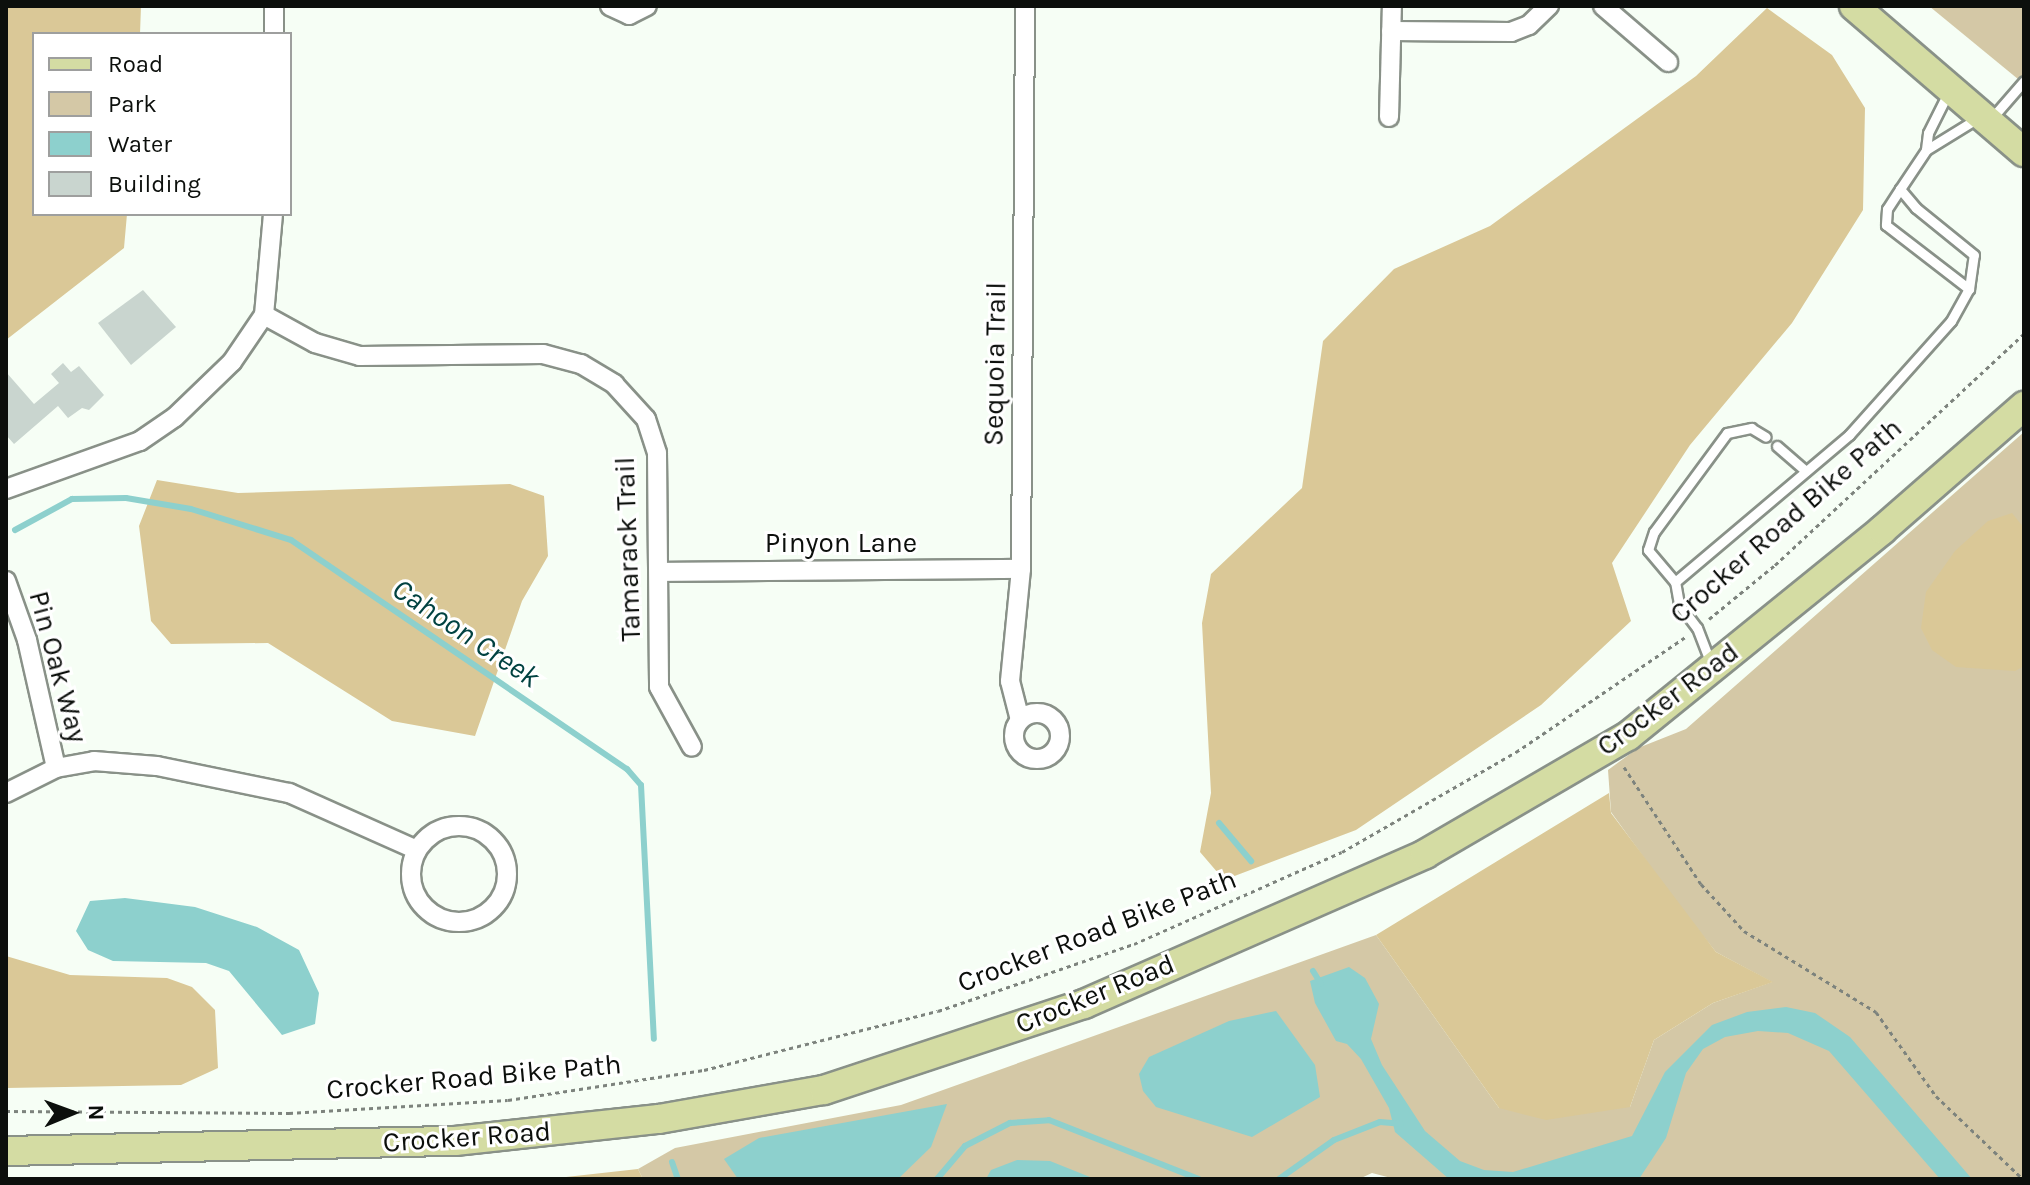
<!DOCTYPE html>
<style>
body{margin:0}
#map{position:relative;width:2030px;height:1185px;overflow:hidden;background:#f6fef5;font-family:Karla,sans-serif}
div>[style]{position:absolute}
.green>*{inset:0;background:#d4c8a6}
.forest>*{inset:0;background:#dac897}
.water>*{inset:0;background:#8dd0cd}
.stream>*{height:6px;margin:-3px;padding:0 3px;transform-origin:3px;border-radius:3px;background:#8dd0cd}
.building>*{inset:0;background:#c9d5cf}
.path>*{height:3px;margin-top:-1.5px;transform-origin:0;background:repeating-linear-gradient(90deg,#7d837d 0 4px,transparent 0 8px)}
.roads{filter:drop-shadow(2px 0 #899188) drop-shadow(-2px 0 #899188) drop-shadow(0 2px #899188) drop-shadow(0 -2px #899188)}
.lane>*{height:9px;margin:-4.5px;padding:0 4.5px;transform-origin:4.5px;border-radius:4.5px;background:#fff}
.street>*{height:18px;margin:-9px;padding:0 9px;transform-origin:9px;border-radius:9px;background:#fff}
.street>.ring{margin:-9px;padding:0;box-sizing:content-box;background:none;border:18px solid #fff;border-radius:50%}
.primary>*{height:28px;margin:-14px;padding:0 14px;transform-origin:14px;border-radius:14px;background:#d4dca3}
span{translate:-50% -50%;white-space:nowrap;text-align:center;line-height:1.15;-webkit-text-stroke:6px #fff;paint-order:stroke}
.street-label{font-size:28px;color:#0c0f0c}
.water-label{font-size:30px;color:#014241;font-style:italic}
.frame{position:absolute;inset:0;border:8px solid #0c0f0c;pointer-events:none}
.legend{position:absolute;left:32px;top:32px;width:260px;height:184px;box-sizing:border-box;background:#fff;border:2px solid #9e9f9e;margin:0;padding:10px 14px;list-style:none;font-size:24px;color:#0c0f0c}
.legend li{display:flex;align-items:center;gap:16px;height:40px}
.legend b{width:40px;border:2px solid #9e9f9e}
.north{position:absolute;left:32px;top:1073px;width:80px;height:80px;-webkit-text-stroke:6px #fff;paint-order:stroke;rotate:89deg;font-size:22px;font-weight:700;line-height:32px;text-align:center;color:#0c0f0c}
.north::after{content:'';display:block;margin:auto;width:28px;height:36px;background:#0c0f0c;clip-path:polygon(50% 0,100% 100%,50% 72%,0 100%)}
</style>
<div id="map">
<div class="green">
<i style="clip-path:polygon(1929px 6px,2024px 6px,2024px 84px)"></i>
<i style="clip-path:polygon(2024px 432px,2024px 1179px,1395px 1179px,1372px 1173px,1359px 1179px,643px 1179px,638px 1169px,675px 1148px,901px 1105px,1376px 935px,1499px 1108px,1630px 1107px,1654px 1040px,1713px 1003px,1772px 982px,1716px 952px,1676px 902px,1611px 812px,1608px 770px,1638px 748px,1686px 729px)"></i>
</div>
<div class="forest">
<i style="clip-path:polygon(6px 6px,141px 6px,140px 34px,34px 34px,34px 214px,127px 214px,124px 248px,6px 340px)"></i>
<i style="clip-path:polygon(1767px 8px,1832px 55px,1865px 108px,1863px 210px,1792px 323px,1690px 445px,1612px 563px,1631px 621px,1541px 705px,1356px 830px,1224px 880px,1200px 852px,1211px 793px,1202px 623px,1211px 574px,1302px 488px,1323px 341px,1394px 269px,1490px 226px,1696px 76px)"></i>
<i style="clip-path:polygon(157px 480px,238px 493px,510px 484px,544px 496px,548px 556px,522px 601px,475px 736px,392px 721px,268px 643px,171px 644px,151px 621px,139px 526px)"></i>
<i style="clip-path:polygon(2012px 513px,2024px 528px,2024px 666px,2015px 671px,1956px 667px,1932px 650px,1921px 628px,1926px 592px,1955px 551px,1988px 521px)"></i>
<i style="clip-path:polygon(1609px 793px,1611px 813px,1716px 952px,1773px 982px,1713px 1003px,1654px 1040px,1630px 1107px,1546px 1120px,1499px 1108px,1376px 935px)"></i>
<i style="clip-path:polygon(6px 956px,70px 975px,167px 978px,192px 987px,215px 1010px,218px 1068px,181px 1085px,6px 1088px)"></i>
<i style="clip-path:polygon(638px 1169px,643px 1179px,548px 1179px)"></i>
</div>
<div class="water">
<i style="clip-path:polygon(125px 898px,195px 907px,257px 927px,299px 950px,319px 993px,315px 1024px,282px 1035px,229px 971px,206px 963px,113px 961px,88px 950px,76px 931px,90px 901px)"></i>
<i style="clip-path:polygon(1349px 967px,1365px 978px,1379px 1004px,1371px 1039px,1382px 1065px,1425px 1131px,1460px 1161px,1484px 1170px,1513px 1172px,1632px 1136px,1665px 1072px,1712px 1025px,1747px 1012px,1786px 1007px,1815px 1013px,1850px 1037px,1972px 1179px,1940px 1179px,1829px 1051px,1788px 1033px,1758px 1031px,1725px 1037px,1703px 1049px,1686px 1073px,1666px 1138px,1639px 1179px,1449px 1179px,1395px 1132px,1389px 1108px,1361px 1059px,1347px 1044px,1336px 1041px,1315px 1003px,1310px 981px)"></i>
<i style="clip-path:polygon(1276px 1011px,1315px 1065px,1320px 1097px,1252px 1137px,1156px 1107px,1143px 1091px,1139px 1074px,1149px 1057px,1229px 1021px)"></i>
<i style="clip-path:polygon(947px 1104px,931px 1147px,898px 1179px,738px 1179px,724px 1159px,759px 1138px)"></i>
<i style="clip-path:polygon(1017px 1160px,1050px 1161px,1095px 1179px,986px 1179px,991px 1170px)"></i>
</div>
<div class="stream">
<i style="left:15px;top:530px;width:65px;rotate:-28.5deg"></i>
<i style="left:72px;top:499px;width:54px;rotate:-1.1deg"></i>
<i style="left:126px;top:498px;width:66px;rotate:9.6deg"></i>
<i style="left:191px;top:509px;width:105px;rotate:17.2deg"></i>
<i style="left:291px;top:540px;width:407px;rotate:34.3deg"></i>
<i style="left:627px;top:769px;width:21px;rotate:49deg"></i>
<i style="left:641px;top:785px;width:254px;rotate:87.1deg"></i>
<i style="left:1219px;top:823px;width:50px;rotate:49.9deg"></i>
<i style="left:1313px;top:971px;width:15px;rotate:58deg"></i>
<i style="left:672px;top:1162px;width:18px;rotate:71deg"></i>
<i style="left:937px;top:1179px;width:43px;rotate:-49.7deg"></i>
<i style="left:965px;top:1146px;width:51px;rotate:-27.1deg"></i>
<i style="left:1010px;top:1123px;width:39px;rotate:-4deg"></i>
<i style="left:1049px;top:1120px;width:161px;rotate:21.5deg"></i>
<i style="left:1279px;top:1179px;width:67px;rotate:-35.3deg"></i>
<i style="left:1334px;top:1140px;width:49px;rotate:-21.4deg"></i>
<i style="left:1380px;top:1122px;width:21px;rotate:5deg"></i>
</div>
<div class="building">
<i style="clip-path:polygon(143px 290px,176px 327px,131px 365px,98px 323px)"></i>
<i style="clip-path:polygon(63px 363px,71px 372px,79px 366px,104px 395px,89px 410px,82px 408px,68px 418px,58px 406px,14px 444px,6px 435px,6px 372px,34px 404px,59px 383px,51px 374px)"></i>
</div>
<div class="path">
<i style="left:1709px;top:619px;width:85px;rotate:-39.3deg"></i>
<i style="left:1775px;top:565px;width:340px;rotate:-42.9deg"></i>
<i style="left:1624px;top:767px;width:140px;rotate:56.7deg"></i>
<i style="left:1701px;top:884px;width:64px;rotate:47.5deg"></i>
<i style="left:1744px;top:931px;width:155px;rotate:31.5deg"></i>
<i style="left:1876px;top:1012px;width:103px;rotate:54.5deg"></i>
<i style="left:1936px;top:1096px;width:120px;rotate:43.7deg"></i>
<i style="left:6px;top:1111px;width:283px;rotate:0.4deg"></i>
<i style="left:289px;top:1113px;width:219px;rotate:-3.4deg"></i>
<i style="left:508px;top:1100px;width:198px;rotate:-8.7deg"></i>
<i style="left:704px;top:1070px;width:241px;rotate:-14.2deg"></i>
<i style="left:938px;top:1011px;width:207px;rotate:-18.9deg"></i>
<i style="left:1134px;top:944px;width:227px;rotate:-23.9deg"></i>
<i style="left:1342px;top:852px;width:201px;rotate:-29.9deg"></i>
<i style="left:1516px;top:752px;width:207px;rotate:-34.2deg"></i>
</div>
<div class="roads">
<div class="lane">
<i style="left:1949px;top:91px;width:47px;rotate:116.6deg"></i>
<i style="left:1928px;top:133px;width:17px;rotate:97deg"></i>
<i style="left:1926px;top:150px;width:61px;rotate:-31.6deg"></i>
<i style="left:1991px;top:119px;width:50px;rotate:-49deg"></i>
<i style="left:1900px;top:189px;width:24px;rotate:123deg"></i>
<i style="left:1887px;top:209px;width:16px;rotate:94deg"></i>
<i style="left:1886px;top:225px;width:105px;rotate:37.6deg"></i>
<i style="left:1777px;top:446px;width:38px;rotate:41deg"></i>
<i style="left:1675px;top:582px;width:42px;rotate:-130.2deg"></i>
<i style="left:1648px;top:550px;width:19px;rotate:-72deg"></i>
<i style="left:1654px;top:532px;width:123px;rotate:-53.6deg"></i>
<i style="left:1727px;top:433px;width:25px;rotate:-12deg"></i>
<i style="left:1751px;top:428px;width:17px;rotate:31deg"></i>
<i style="left:1711px;top:664px;width:39px;rotate:-111deg"></i>
<i style="left:1697px;top:628px;width:30px;rotate:-127deg"></i>
<i style="left:1679px;top:604px;width:22px;rotate:-100deg"></i>
<i style="left:1675px;top:582px;width:228px;rotate:-40.2deg"></i>
<i style="left:1849px;top:435px;width:153px;rotate:-48.2deg"></i>
<i style="left:1951px;top:321px;width:37px;rotate:-61deg"></i>
<i style="left:1969px;top:289px;width:34px;rotate:-82deg"></i>
<i style="left:1974px;top:255px;width:75px;rotate:-141deg"></i>
<i style="left:1916px;top:208px;width:25px;rotate:-130deg"></i>
<i style="left:1900px;top:189px;width:47px;rotate:-56.3deg"></i>
</div>
<div class="street">
<i style="left:610px;top:6px;width:21px;rotate:25deg"></i>
<i style="left:629px;top:15px;width:20px;rotate:-27deg"></i>
<i style="left:1603px;top:6px;width:86px;rotate:40.7deg"></i>
<i style="left:1391px;top:31px;width:120px;rotate:0.5deg"></i>
<i style="left:1511px;top:32px;width:19px;rotate:-21deg"></i>
<i style="left:1529px;top:25px;width:28px;rotate:-44deg"></i>
<i style="left:274px;top:34px;width:28px;rotate:-90deg"></i>
<i style="left:1389px;top:117px;width:111px;rotate:-88.5deg"></i>
<i style="left:264px;top:315px;width:58px;rotate:28.8deg"></i>
<i style="left:315px;top:343px;width:47px;rotate:16.1deg"></i>
<i style="left:360px;top:356px;width:183px;rotate:-0.6deg"></i>
<i style="left:543px;top:354px;width:39px;rotate:15deg"></i>
<i style="left:581px;top:364px;width:39px;rotate:31deg"></i>
<i style="left:614px;top:384px;width:47px;rotate:47.6deg"></i>
<i style="left:646px;top:419px;width:36px;rotate:72deg"></i>
<i style="left:657px;top:453px;width:234px;rotate:89.5deg"></i>
<i style="left:659px;top:687px;width:68px;rotate:61.2deg"></i>
<i style="left:6px;top:489px;width:142px;rotate:-19.7deg"></i>
<i style="left:140px;top:441px;width:42px;rotate:-34.4deg"></i>
<i style="left:175px;top:417px;width:79px;rotate:-44deg"></i>
<i style="left:232px;top:362px;width:57px;rotate:-55.8deg"></i>
<i style="left:264px;top:315px;width:101px;rotate:-84.9deg"></i>
<i style="left:661px;top:572px;width:360px;rotate:-0.5deg"></i>
<i style="left:6px;top:581px;width:63px;rotate:70.4deg"></i>
<i style="left:27px;top:640px;width:131px;rotate:77.2deg"></i>
<i class="ring" style="left:1014px;top:713px;width:28px;height:28px"></i>
<i style="left:1020px;top:720px;width:40px;rotate:-104.4deg"></i>
<i style="left:1010px;top:681px;width:113px;rotate:-84.4deg"></i>
<i style="left:1021px;top:569px;width:563px;rotate:-89.59deg"></i>
<i style="left:6px;top:793px;width:56px;rotate:-26.6deg"></i>
<i style="left:56px;top:768px;width:39px;rotate:-10deg"></i>
<i style="left:94px;top:761px;width:63px;rotate:4.5deg"></i>
<i style="left:157px;top:766px;width:135px;rotate:11.6deg"></i>
<i style="left:289px;top:793px;width:140px;rotate:24deg"></i>
<i class="ring" style="left:411px;top:826px;width:78px;height:78px"></i>
</div>
<div class="primary">
<i style="left:1854px;top:6px;width:224px;rotate:40.7deg"></i>
<i style="left:6px;top:1151px;width:449px;rotate:-1.3deg"></i>
<i style="left:455px;top:1141px;width:205px;rotate:-6.2deg"></i>
<i style="left:659px;top:1119px;width:168px;rotate:-10deg"></i>
<i style="left:824px;top:1090px;width:274px;rotate:-18.3deg"></i>
<i style="left:1084px;top:1004px;width:373px;rotate:-23.7deg"></i>
<i style="left:1425px;top:854px;width:235px;rotate:-30.2deg"></i>
<i style="left:1628px;top:736px;width:327px;rotate:-39deg"></i>
<i style="left:1882px;top:530px;width:189px;rotate:-41.1deg"></i>
</div>
</div>
<div class="street-label">
<span style="left:995px;top:364px;rotate:-89deg">Sequoia Trail</span>
<span style="left:1786px;top:521px;rotate:-41deg">Crocker Road Bike Path</span>
<span style="left:841px;top:543px">Pinyon Lane</span>
<span style="left:628px;top:549px;rotate:-92deg">Tamarack Trail</span>
<span style="left:58px;top:667px;rotate:75deg">Pin Oak Way</span>
<span style="left:1668px;top:699px;rotate:-37deg">Crocker Road</span>
<span style="left:1097px;top:931px;rotate:-21deg">Crocker Road Bike Path</span>
<span style="left:1095px;top:994px;rotate:-22deg">Crocker Road</span>
<span style="left:474px;top:1077px;rotate:-5deg">Crocker Road Bike Path</span>
<span style="left:467px;top:1137px;rotate:-4deg">Crocker Road</span>
</div>
<div class="water-label">
<span style="left:466px;top:633px;rotate:34deg">Cahoon Creek</span>
</div>
<div class="frame"></div>
<ul class="legend">
<li><b style="height:10px;background:#d4dca3"></b>Road</li>
<li><b style="height:22px;background:#d4c8a6"></b>Park</li>
<li><b style="height:22px;background:#8dd0cd"></b>Water</li>
<li><b style="height:22px;background:#c9d5cf"></b>Building</li>
</ul>
<div class="north">N</div>
</div>
